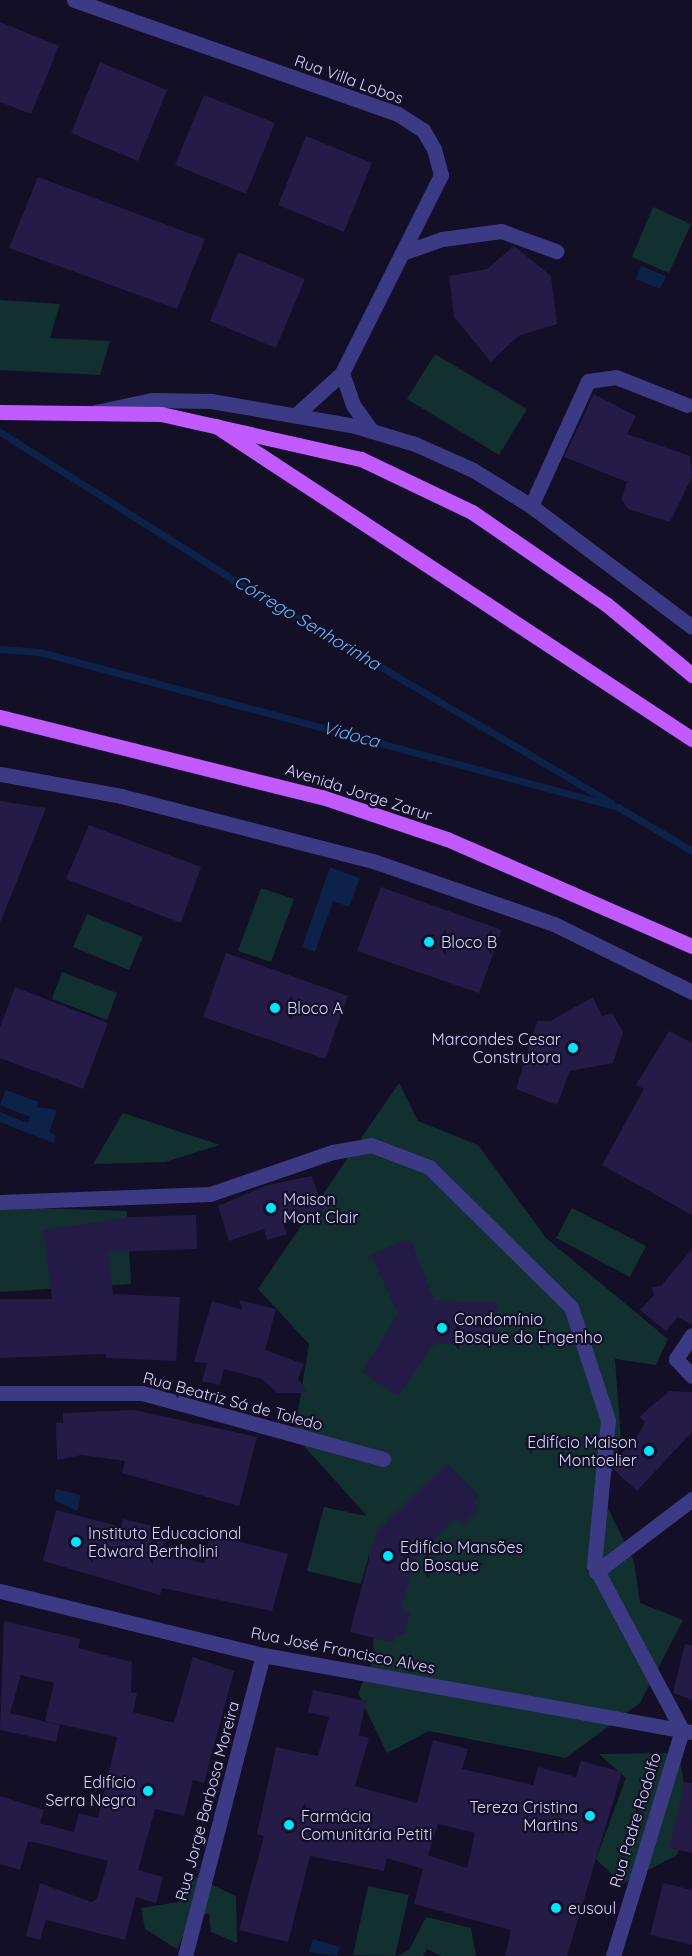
<!DOCTYPE html>
<meta charset="utf-8">
<style>
body{margin:0}
#map{position:relative;width:692px;height:1956px;overflow:hidden;background:#130f26;font-family:Quicksand,sans-serif}
div>[style]{position:absolute}
.green>*{inset:0;background:#12302f}
.water>*{inset:0;background:#0c2248}
.stream>*{height:7px;margin:-3.5px;padding:0 3.5px;transform-origin:3.5px;border-radius:3.5px;background:#0c2248}
.building>*{inset:0;background:#241b47}
.minor>*{height:15px;margin:-7.5px;padding:0 7.5px;transform-origin:7.5px;border-radius:7.5px;background:#3d3a85}
.primary>*{height:15px;margin:-7.5px;padding:0 7.5px;transform-origin:7.5px;border-radius:7.5px;background:#c25bff}
.dots>*{width:16px;height:16px;translate:-50% -50%;box-sizing:border-box;border:3px solid #130f26;border-radius:50%}
span{translate:-50% -50%;white-space:nowrap;text-align:center;line-height:1.15;-webkit-text-stroke:4.5px #130f26;paint-order:stroke}
.street-label{font-size:16px;color:#d9d4ff}
.poi-label{font-size:16px;color:#d9d4ff}
.left{translate:0 -50%;text-align:left}
.right{translate:-100% -50%;text-align:right}
.water-label{font-size:18px;color:#62b6ff;font-style:italic}
</style>
<div id="map">
<div class="green">
<i style="clip-path:polygon(653px 207px,691px 224px,669px 273px,632px 257px)"></i>
<i style="clip-path:polygon(0 300px,60px 304px,50px 338px,110px 341px,100px 375px,0 370px)"></i>
<i style="clip-path:polygon(435px 354px,527px 409px,499px 455px,407px 399px)"></i>
<i style="clip-path:polygon(261px 888px,294px 899px,271px 962px,238px 951px)"></i>
<i style="clip-path:polygon(87px 914px,143px 937px,129px 970px,73px 947px)"></i>
<i style="clip-path:polygon(62px 972px,117px 993px,107px 1020px,52px 999px)"></i>
<i style="clip-path:polygon(399px 1083px,418px 1121px,478px 1145px,546px 1238px,668px 1339px,656px 1365px,615px 1359px,621px 1439px,604px 1500px,634px 1561px,640px 1603px,683px 1620px,640px 1703px,566px 1758px,429px 1731px,387px 1753px,358px 1693px,374px 1658px,369px 1555px,361px 1584px,307px 1571px,324px 1507px,367px 1516px,294px 1435px,309px 1344px,258px 1289px)"></i>
<i style="clip-path:polygon(123px 1113px,220px 1145px,165px 1162px,93px 1164px)"></i>
<i style="clip-path:polygon(0 1207px,127px 1211px,131px 1284px,0 1292px)"></i>
<i style="clip-path:polygon(572px 1208px,646px 1246px,630px 1277px,556px 1238px)"></i>
<i style="clip-path:polygon(666px 1753px,680px 1759px,689px 1815px,677px 1855px,622px 1884px,596px 1859px,626px 1778px,599px 1754px)"></i>
<i style="clip-path:polygon(193px 1876px,236px 1896px,237px 1943px,211px 1932px,209px 1914px,193px 1915px,177px 1949px,145px 1929px,141px 1908px,178px 1902px)"></i>
<i style="clip-path:polygon(368px 1886px,409px 1895px,395px 1956px,353px 1955px)"></i>
<i style="clip-path:polygon(426px 1917px,471px 1928px,476px 1956px,441px 1956px,427px 1949px,423px 1956px,398px 1956px,409px 1950px)"></i>
</div>
<div class="water">
<i style="clip-path:polygon(641px 266px,666px 276px,660px 289px,636px 279px)"></i>
<i style="clip-path:polygon(330px 867px,360px 878px,349px 907px,333px 901px,315px 952px,302px 947px)"></i>
<i style="clip-path:polygon(6px 1090px,38px 1102px,37px 1107px,57px 1110px,49px 1132px,56px 1136px,53px 1143px,0 1122px,0 1112px,28px 1123px,30px 1117px,0 1105px)"></i>
<i style="clip-path:polygon(56px 1489px,81px 1495px,77px 1511px,54px 1500px)"></i>
<i style="clip-path:polygon(313px 1939px,340px 1947px,337px 1956px,309px 1952px)"></i>
</div>
<div class="stream">
<i style="left:0;top:432px;width:290px;rotate:32.3deg"></i>
<i style="left:245px;top:587px;width:425px;rotate:30.5deg"></i>
<i style="left:0;top:649px;width:40px;rotate:4.3deg"></i>
<i style="left:40px;top:652px;width:598px;rotate:15.01deg"></i>
<i style="left:618px;top:807px;width:86px;rotate:30.7deg"></i>
</div>
<div class="building">
<i style="clip-path:polygon(0 22px,59px 46px,31px 114px,0 102px)"></i>
<i style="clip-path:polygon(100px 62px,167px 90px,138px 161px,71px 133px)"></i>
<i style="clip-path:polygon(204px 95px,275px 123px,246px 194px,175px 165px)"></i>
<i style="clip-path:polygon(306px 136px,372px 163px,344px 232px,278px 205px)"></i>
<i style="clip-path:polygon(38px 177px,205px 239px,177px 309px,9px 248px)"></i>
<i style="clip-path:polygon(514px 246px,551px 276px,557px 324px,518px 336px,491px 362px,454px 317px,449px 276px,487px 269px)"></i>
<i style="clip-path:polygon(238px 252px,305px 279px,276px 348px,210px 321px)"></i>
<i style="clip-path:polygon(594px 394px,636px 416px,627px 434px,690px 456px,692px 477px,670px 522px,628px 509px,621px 499px,627px 482px,564px 457px)"></i>
<i style="clip-path:polygon(0 801px,46px 808px,1px 921px,0 921px)"></i>
<i style="clip-path:polygon(89px 825px,201px 867px,181px 923px,66px 879px)"></i>
<i style="clip-path:polygon(381px 887px,502px 930px,479px 993px,357px 951px)"></i>
<i style="clip-path:polygon(226px 953px,348px 996px,325px 1059px,203px 1017px)"></i>
<i style="clip-path:polygon(15px 987px,108px 1023px,83px 1089px,0 1058px,0 1027px)"></i>
<i style="clip-path:polygon(593px 997px,602px 1016px,612px 1013px,623px 1032px,613px 1063px,570px 1071px,557px 1105px,516px 1089px,537px 1021px,550px 1021px)"></i>
<i style="clip-path:polygon(669px 1031px,692px 1043px,692px 1215px,602px 1165px,644px 1089px,636px 1085px)"></i>
<i style="clip-path:polygon(312px 1176px,324px 1211px,283px 1224px,287px 1234px,267px 1240px,264px 1229px,229px 1241px,218px 1206px,267px 1185px)"></i>
<i style="clip-path:polygon(196px 1215px,197px 1249px,108px 1252px,113px 1294px,180px 1297px,176px 1361px,106px 1358px,106px 1354px,0 1358px,0 1299px,52px 1299px,43px 1230px,131px 1217px)"></i>
<i style="clip-path:polygon(410px 1238px,434px 1300px,497px 1302px,495px 1345px,435px 1343px,398px 1396px,362px 1372px,398px 1314px,371px 1255px)"></i>
<i style="clip-path:polygon(692px 1249px,692px 1325px,678px 1317px,666px 1331px,640px 1310px,654px 1295px,652px 1287px,661px 1286px)"></i>
<i style="clip-path:polygon(239px 1300px,276px 1309px,265px 1350px,304px 1364px,298px 1379px,307px 1393px,277px 1393px,262px 1379px,224px 1369px,220px 1385px,202px 1381px,207px 1363px,194px 1362px,212px 1301px,243px 1310px)"></i>
<i style="clip-path:polygon(669px 1391px,692px 1392px,692px 1432px,637px 1491px,613px 1469px,614px 1462px,637px 1437px,645px 1422px,639px 1417px)"></i>
<i style="clip-path:polygon(134px 1410px,257px 1437px,239px 1506px,122px 1473px,125px 1461px,82px 1455px,57px 1460px,56px 1423px,63px 1423px,63px 1413px)"></i>
<i style="clip-path:polygon(447px 1463px,479px 1496px,473px 1502px,479px 1509px,463px 1525px,456px 1517px,415px 1559px,401px 1610px,410px 1613px,404px 1635px,396px 1633px,394px 1643px,350px 1632px,376px 1532px)"></i>
<i style="clip-path:polygon(56px 1510px,121px 1527px,123px 1519px,168px 1530px,162px 1553px,204px 1563px,210px 1534px,288px 1554px,272px 1611px,162px 1588px,160px 1595px,43px 1561px)"></i>
<i style="clip-path:polygon(4px 1621px,81px 1639px,78px 1648px,132px 1662px,131px 1692px,137px 1693px,133px 1712px,174px 1723px,193px 1657px,234px 1671px,204px 1783px,193px 1780px,184px 1816px,155px 1809px,138px 1870px,163px 1877px,156px 1903px,136px 1897px,125px 1940px,46px 1920px,40px 1940px,26px 1936px,40px 1883px,91px 1902px,97px 1899px,108px 1861px,34px 1842px,28px 1842px,20px 1870px,0 1864px,0 1796px,44px 1810px,40px 1823px,74px 1832px,79px 1813px,98px 1818px,117px 1737px,45px 1721px,54px 1683px,21px 1675px,10px 1713px,60px 1725px,56px 1742px,0 1730px)"></i>
<i style="clip-path:polygon(685px 1644px,692px 1645px,692px 1700px,673px 1693px)"></i>
<i style="clip-path:polygon(evenodd,313px 1690px,366px 1701px,359px 1735px,369px 1738px,355px 1786px,417px 1803px,433px 1740px,468px 1749px,462px 1769px,533px 1785px,538px 1767px,576px 1777px,581px 1761px,622px 1772px,567px 1956px,505px 1956px,511px 1930px,414px 1904px,423px 1869px,387px 1858px,384px 1871px,310px 1856px,288px 1942px,239px 1930px,264px 1836px,257px 1834px,276px 1747px,318px 1756px,329px 1717px,308px 1712px,313px 1690px,438px 1824px,475px 1833px,467px 1868px,428px 1855px,438px 1824px)"></i>
<i style="clip-path:polygon(685px 1782px,692px 1783px,692px 1853px,669px 1848px)"></i>
<i style="clip-path:polygon(663px 1883px,692px 1890px,692px 1945px,650px 1935px)"></i>
</div>
<div class="minor">
<i style="left:74px;top:0;width:343px;rotate:19.4deg"></i>
<i style="left:398px;top:114px;width:30px;rotate:33deg"></i>
<i style="left:423px;top:130px;width:22px;rotate:60deg"></i>
<i style="left:434px;top:149px;width:27px;rotate:75deg"></i>
<i style="left:441px;top:175px;width:221px;rotate:116.6deg"></i>
<i style="left:342px;top:373px;width:61px;rotate:137.7deg"></i>
<i style="left:402px;top:253px;width:42px;rotate:-19.3deg"></i>
<i style="left:442px;top:239px;width:60px;rotate:-7.7deg"></i>
<i style="left:501px;top:231px;width:59px;rotate:20deg"></i>
<i style="left:342px;top:373px;width:34px;rotate:71deg"></i>
<i style="left:353px;top:405px;width:31px;rotate:54deg"></i>
<i style="left:95px;top:412px;width:58px;rotate:-11.9deg"></i>
<i style="left:152px;top:400px;width:59px;rotate:1deg"></i>
<i style="left:211px;top:401px;width:146px;rotate:9.8deg"></i>
<i style="left:355px;top:426px;width:63px;rotate:16.7deg"></i>
<i style="left:415px;top:444px;width:64px;rotate:24.1deg"></i>
<i style="left:473px;top:470px;width:68px;rotate:31.8deg"></i>
<i style="left:531px;top:506px;width:201px;rotate:36.9deg"></i>
<i style="left:531px;top:506px;width:137px;rotate:-65.5deg"></i>
<i style="left:588px;top:381px;width:28px;rotate:-8deg"></i>
<i style="left:616px;top:377px;width:76px;rotate:21.5deg"></i>
<i style="left:0;top:774px;width:123px;rotate:10.3deg"></i>
<i style="left:121px;top:796px;width:263px;rotate:14.5deg"></i>
<i style="left:376px;top:862px;width:188px;rotate:19.2deg"></i>
<i style="left:554px;top:924px;width:154px;rotate:26.2deg"></i>
<i style="left:0;top:1202px;width:210px;rotate:-2.2deg"></i>
<i style="left:210px;top:1194px;width:130px;rotate:-18.9deg"></i>
<i style="left:333px;top:1152px;width:39px;rotate:-10deg"></i>
<i style="left:371px;top:1145px;width:62px;rotate:20.8deg"></i>
<i style="left:429px;top:1167px;width:199px;rotate:44.6deg"></i>
<i style="left:571px;top:1307px;width:119px;rotate:71.9deg"></i>
<i style="left:608px;top:1420px;width:146px;rotate:95.5deg"></i>
<i style="left:594px;top:1565px;width:187px;rotate:61.9deg"></i>
<i style="left:692px;top:1335px;width:29px;rotate:124deg"></i>
<i style="left:676px;top:1359px;width:23px;rotate:47deg"></i>
<i style="left:0;top:1393px;width:142px"></i>
<i style="left:142px;top:1393px;width:250px;rotate:15.3deg"></i>
<i style="left:596px;top:1572px;width:121px;rotate:-37.2deg"></i>
<i style="left:0;top:1591px;width:271px;rotate:13.7deg"></i>
<i style="left:263px;top:1655px;width:436px;rotate:10.2deg"></i>
<i style="left:185px;top:1956px;width:311px;rotate:-75.5deg"></i>
<i style="left:613px;top:1956px;width:236px;rotate:-73deg"></i>
</div>
<div class="primary">
<i style="left:0;top:412px;width:161px;rotate:0.7deg"></i>
<i style="left:161px;top:414px;width:205px;rotate:12.7deg"></i>
<i style="left:361px;top:459px;width:123px;rotate:25.5deg"></i>
<i style="left:472px;top:512px;width:163px;rotate:34.5deg"></i>
<i style="left:606px;top:604px;width:112px;rotate:39.5deg"></i>
<i style="left:216px;top:426px;width:570px;rotate:33.33deg"></i>
<i style="left:0;top:717px;width:332px;rotate:14deg"></i>
<i style="left:322px;top:797px;width:132px;rotate:18.6deg"></i>
<i style="left:447px;top:839px;width:267px;rotate:23.6deg"></i>
</div>
<div class="dots">
<i style="left:429px;top:942px;background:#00e5ff"></i>
<i style="left:275px;top:1008px;background:#00e5ff"></i>
<i style="left:573px;top:1048px;background:#00e5ff"></i>
<i style="left:271px;top:1208px;background:#00e5ff"></i>
<i style="left:442px;top:1328px;background:#00e5ff"></i>
<i style="left:649px;top:1451px;background:#00e5ff"></i>
<i style="left:76px;top:1542px;background:#00e5ff"></i>
<i style="left:388px;top:1556px;background:#00e5ff"></i>
<i style="left:148px;top:1791px;background:#00e5ff"></i>
<i style="left:590px;top:1816px;background:#00e5ff"></i>
<i style="left:289px;top:1825px;background:#00e5ff"></i>
<i style="left:556px;top:1908px;background:#00e5ff"></i>
</div>
<div class="street-label">
<span style="left:349px;top:79px;rotate:20deg">Rua Villa Lobos</span>
<span style="left:359px;top:792px;rotate:18deg">Avenida Jorge Zarur</span>
<span style="left:233px;top:1401px;rotate:15deg">Rua Beatriz Sá de Toledo</span>
<span style="left:343px;top:1650px;rotate:11deg">Rua José Francisco Alves</span>
<span style="left:207px;top:1801px;rotate:-75deg">Rua Jorge Barbosa Moreira</span>
<span style="left:635px;top:1820px;rotate:-73deg">Rua Padre Rodolfo</span>
</div>
<div class="poi-label">
<span class="left" style="left:441px;top:942px">Bloco B</span>
<span class="left" style="left:287px;top:1008px">Bloco A</span>
<span class="right" style="left:561px;top:1048px">Marcondes Cesar<br>Construtora</span>
<span class="left" style="left:283px;top:1208px">Maison<br>Mont Clair</span>
<span class="left" style="left:454px;top:1328px">Condomínio<br>Bosque do Engenho</span>
<span class="right" style="left:637px;top:1451px">Edifício Maison<br>Montoelier</span>
<span class="left" style="left:88px;top:1542px">Instituto Educacional<br>Edward Bertholini</span>
<span class="left" style="left:400px;top:1556px">Edifício Mansões<br>do Bosque</span>
<span class="right" style="left:136px;top:1791px">Edifício<br>Serra Negra</span>
<span class="right" style="left:578px;top:1816px">Tereza Cristina<br>Martins</span>
<span class="left" style="left:301px;top:1825px">Farmácia<br>Comunitária Petiti</span>
<span class="left" style="left:568px;top:1908px">eusoul</span>
</div>
<div class="water-label">
<span style="left:307px;top:623px;rotate:31deg">Córrego Senhorinha</span>
<span style="left:351px;top:735px;rotate:15deg">Vidoca</span>
</div>
</div>
